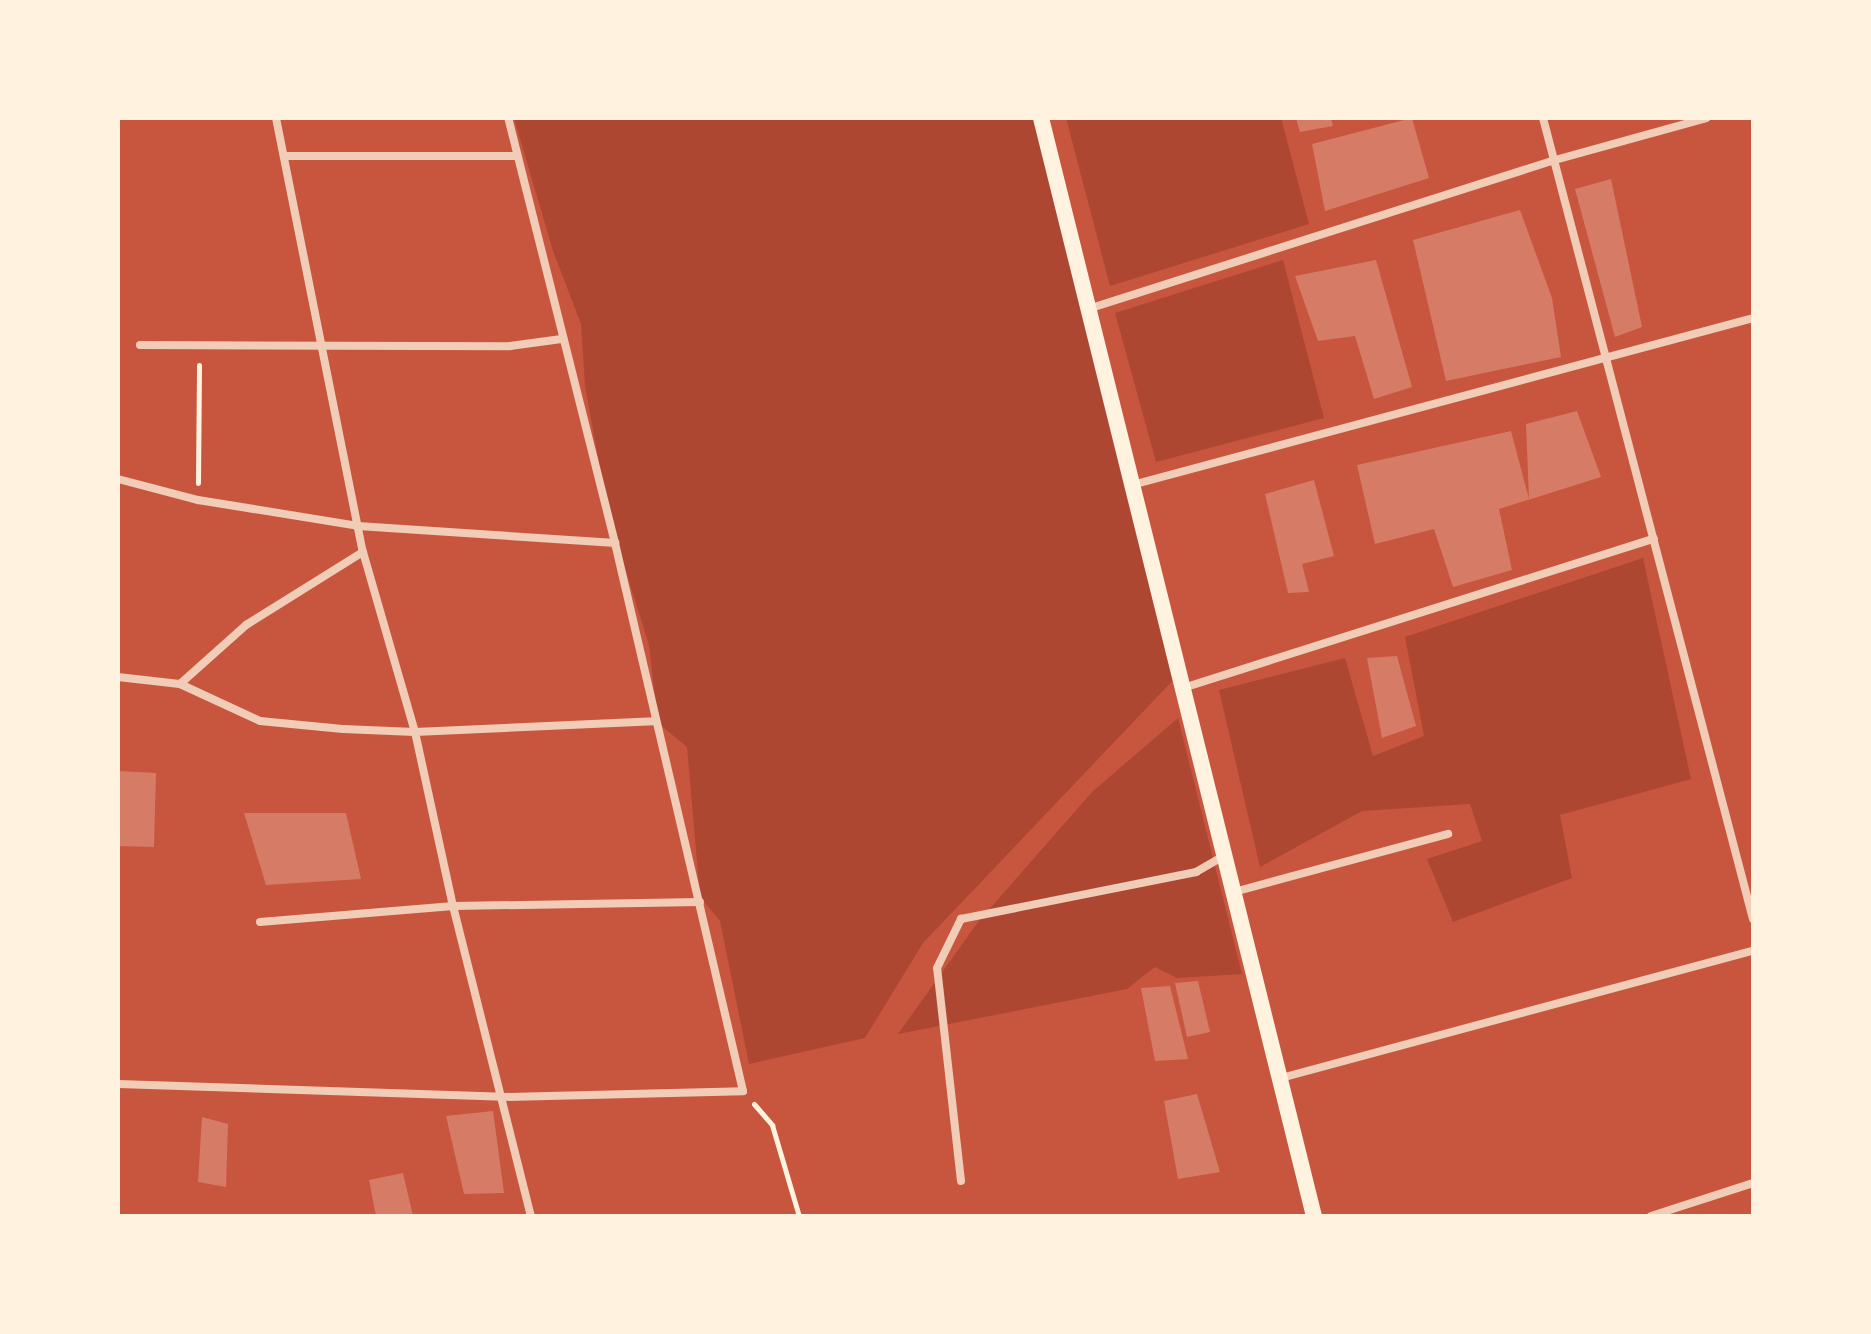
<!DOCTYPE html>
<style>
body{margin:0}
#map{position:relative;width:1871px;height:1334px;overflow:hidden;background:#c8553d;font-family:"Source Sans 3",sans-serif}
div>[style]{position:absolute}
.green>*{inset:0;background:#ae4732}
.building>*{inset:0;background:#d67c66}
.path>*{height:5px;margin:-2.5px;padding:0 2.5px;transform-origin:2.5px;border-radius:2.5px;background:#fff3e0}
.minor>*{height:8px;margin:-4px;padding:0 4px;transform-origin:4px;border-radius:4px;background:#f1ccb7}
.secondary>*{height:16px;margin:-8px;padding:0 8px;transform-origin:8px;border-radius:8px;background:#fff3e0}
span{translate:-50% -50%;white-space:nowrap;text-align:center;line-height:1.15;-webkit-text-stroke:6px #fff3e0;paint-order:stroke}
.frame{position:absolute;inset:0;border:120px solid #fff3e0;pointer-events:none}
</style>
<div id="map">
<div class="green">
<i style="clip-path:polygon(514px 118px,1036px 118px,1178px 675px,923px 943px,865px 1038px,749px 1064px,720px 921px,700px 897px,687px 747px,658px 723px,649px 645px,609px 517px,585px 386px,581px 324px,553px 251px)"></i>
<i style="clip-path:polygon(1066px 118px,1281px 118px,1309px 224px,1110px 286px)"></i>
<i style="clip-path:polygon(1283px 260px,1324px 418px,1156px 462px,1115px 313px)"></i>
<i style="clip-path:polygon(1643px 558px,1691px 779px,1560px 815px,1572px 878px,1453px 922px,1427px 859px,1482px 841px,1470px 804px,1362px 811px,1260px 867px,1219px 690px,1345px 658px,1373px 756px,1424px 736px,1405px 637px)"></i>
<i style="clip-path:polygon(1178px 718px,1242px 974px,1177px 978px,1155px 967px,1127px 989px,898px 1034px,978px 922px,1092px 792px)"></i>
</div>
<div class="building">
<i style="clip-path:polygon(1296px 118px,1331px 118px,1333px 126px,1300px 132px)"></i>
<i style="clip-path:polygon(1412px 118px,1429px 178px,1325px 211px,1312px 144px)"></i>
<i style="clip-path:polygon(1611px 179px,1642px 327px,1615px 337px,1575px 189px)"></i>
<i style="clip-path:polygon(1520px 210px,1552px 298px,1561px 357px,1446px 381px,1413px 240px)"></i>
<i style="clip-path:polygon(1376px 260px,1412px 387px,1374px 399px,1355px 336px,1318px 341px,1295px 276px)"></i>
<i style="clip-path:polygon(1577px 411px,1601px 477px,1499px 509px,1512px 570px,1453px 587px,1434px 529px,1375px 544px,1357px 465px,1511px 431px,1529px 499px,1526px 424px)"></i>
<i style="clip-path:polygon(1314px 480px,1334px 556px,1302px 564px,1309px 592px,1288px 593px,1265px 494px)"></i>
<i style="clip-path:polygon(1397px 656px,1416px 726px,1382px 738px,1367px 658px)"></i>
<i style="clip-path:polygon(118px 771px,156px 773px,154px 847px,118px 846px)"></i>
<i style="clip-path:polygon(244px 813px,346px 813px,361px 879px,266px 885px)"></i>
<i style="clip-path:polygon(1198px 981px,1210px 1032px,1187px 1037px,1175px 983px)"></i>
<i style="clip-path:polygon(1170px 986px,1188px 1059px,1155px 1061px,1141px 988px)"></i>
<i style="clip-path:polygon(1197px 1094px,1220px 1172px,1178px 1179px,1164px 1101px)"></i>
<i style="clip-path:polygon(493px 1111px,504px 1193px,464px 1194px,446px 1116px)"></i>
<i style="clip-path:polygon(202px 1117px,228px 1124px,226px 1187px,198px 1182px)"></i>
<i style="clip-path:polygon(403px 1173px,413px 1216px,376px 1216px,369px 1180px)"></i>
</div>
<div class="path">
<i style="left:198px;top:483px;width:118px;rotate:-89.5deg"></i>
<i style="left:754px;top:1104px;width:28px;rotate:49deg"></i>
<i style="left:772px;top:1125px;width:95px;rotate:73.5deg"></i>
</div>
<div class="minor">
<i style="left:276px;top:118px;width:443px;rotate:78.7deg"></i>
<i style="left:363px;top:552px;width:187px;rotate:73.9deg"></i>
<i style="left:415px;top:732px;width:178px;rotate:77.7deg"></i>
<i style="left:453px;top:906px;width:320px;rotate:75.9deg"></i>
<i style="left:1543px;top:118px;width:828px;rotate:75.31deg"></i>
<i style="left:284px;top:156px;width:232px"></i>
<i style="left:1088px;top:309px;width:490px;rotate:-17.7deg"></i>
<i style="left:1555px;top:160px;width:157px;rotate:-15.5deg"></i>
<i style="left:140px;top:345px;width:370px;rotate:0.2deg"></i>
<i style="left:510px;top:346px;width:52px;rotate:-7.7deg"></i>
<i style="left:118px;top:479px;width:83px;rotate:14.7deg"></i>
<i style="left:198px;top:500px;width:162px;rotate:9.2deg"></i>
<i style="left:358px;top:526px;width:258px;rotate:3.8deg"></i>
<i style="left:1132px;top:485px;width:643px;rotate:-15.05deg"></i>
<i style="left:118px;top:677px;width:62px;rotate:6.4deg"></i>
<i style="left:180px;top:684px;width:88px;rotate:24.8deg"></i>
<i style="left:260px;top:721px;width:83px;rotate:5.5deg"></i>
<i style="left:343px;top:729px;width:72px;rotate:2.4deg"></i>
<i style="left:415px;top:732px;width:239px;rotate:-2.6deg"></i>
<i style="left:180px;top:684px;width:89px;rotate:-41.8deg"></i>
<i style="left:246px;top:625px;width:138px;rotate:-32deg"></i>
<i style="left:1183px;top:688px;width:494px;rotate:-17.6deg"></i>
<i style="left:1234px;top:892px;width:222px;rotate:-15.2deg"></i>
<i style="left:260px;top:922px;width:194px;rotate:-4.7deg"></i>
<i style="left:453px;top:906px;width:247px;rotate:-0.9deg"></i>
<i style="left:1281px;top:1078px;width:489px;rotate:-15.1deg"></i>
<i style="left:118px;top:1084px;width:385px;rotate:1.9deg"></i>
<i style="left:503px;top:1097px;width:240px;rotate:-1.4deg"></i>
<i style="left:743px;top:1091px;width:563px;rotate:-103.15deg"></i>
<i style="left:615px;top:543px;width:438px;rotate:-104.1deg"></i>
<i style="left:961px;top:1181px;width:214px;rotate:-96.4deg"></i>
<i style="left:937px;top:968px;width:55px;rotate:-63.9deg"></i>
<i style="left:961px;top:919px;width:240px;rotate:-11.3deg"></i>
<i style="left:1196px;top:872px;width:32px;rotate:-30deg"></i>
<i style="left:1651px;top:1216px;width:107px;rotate:-17.9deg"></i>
</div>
<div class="secondary">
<i style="left:1041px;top:118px;width:1131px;rotate:76.04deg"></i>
</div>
<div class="frame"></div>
</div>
